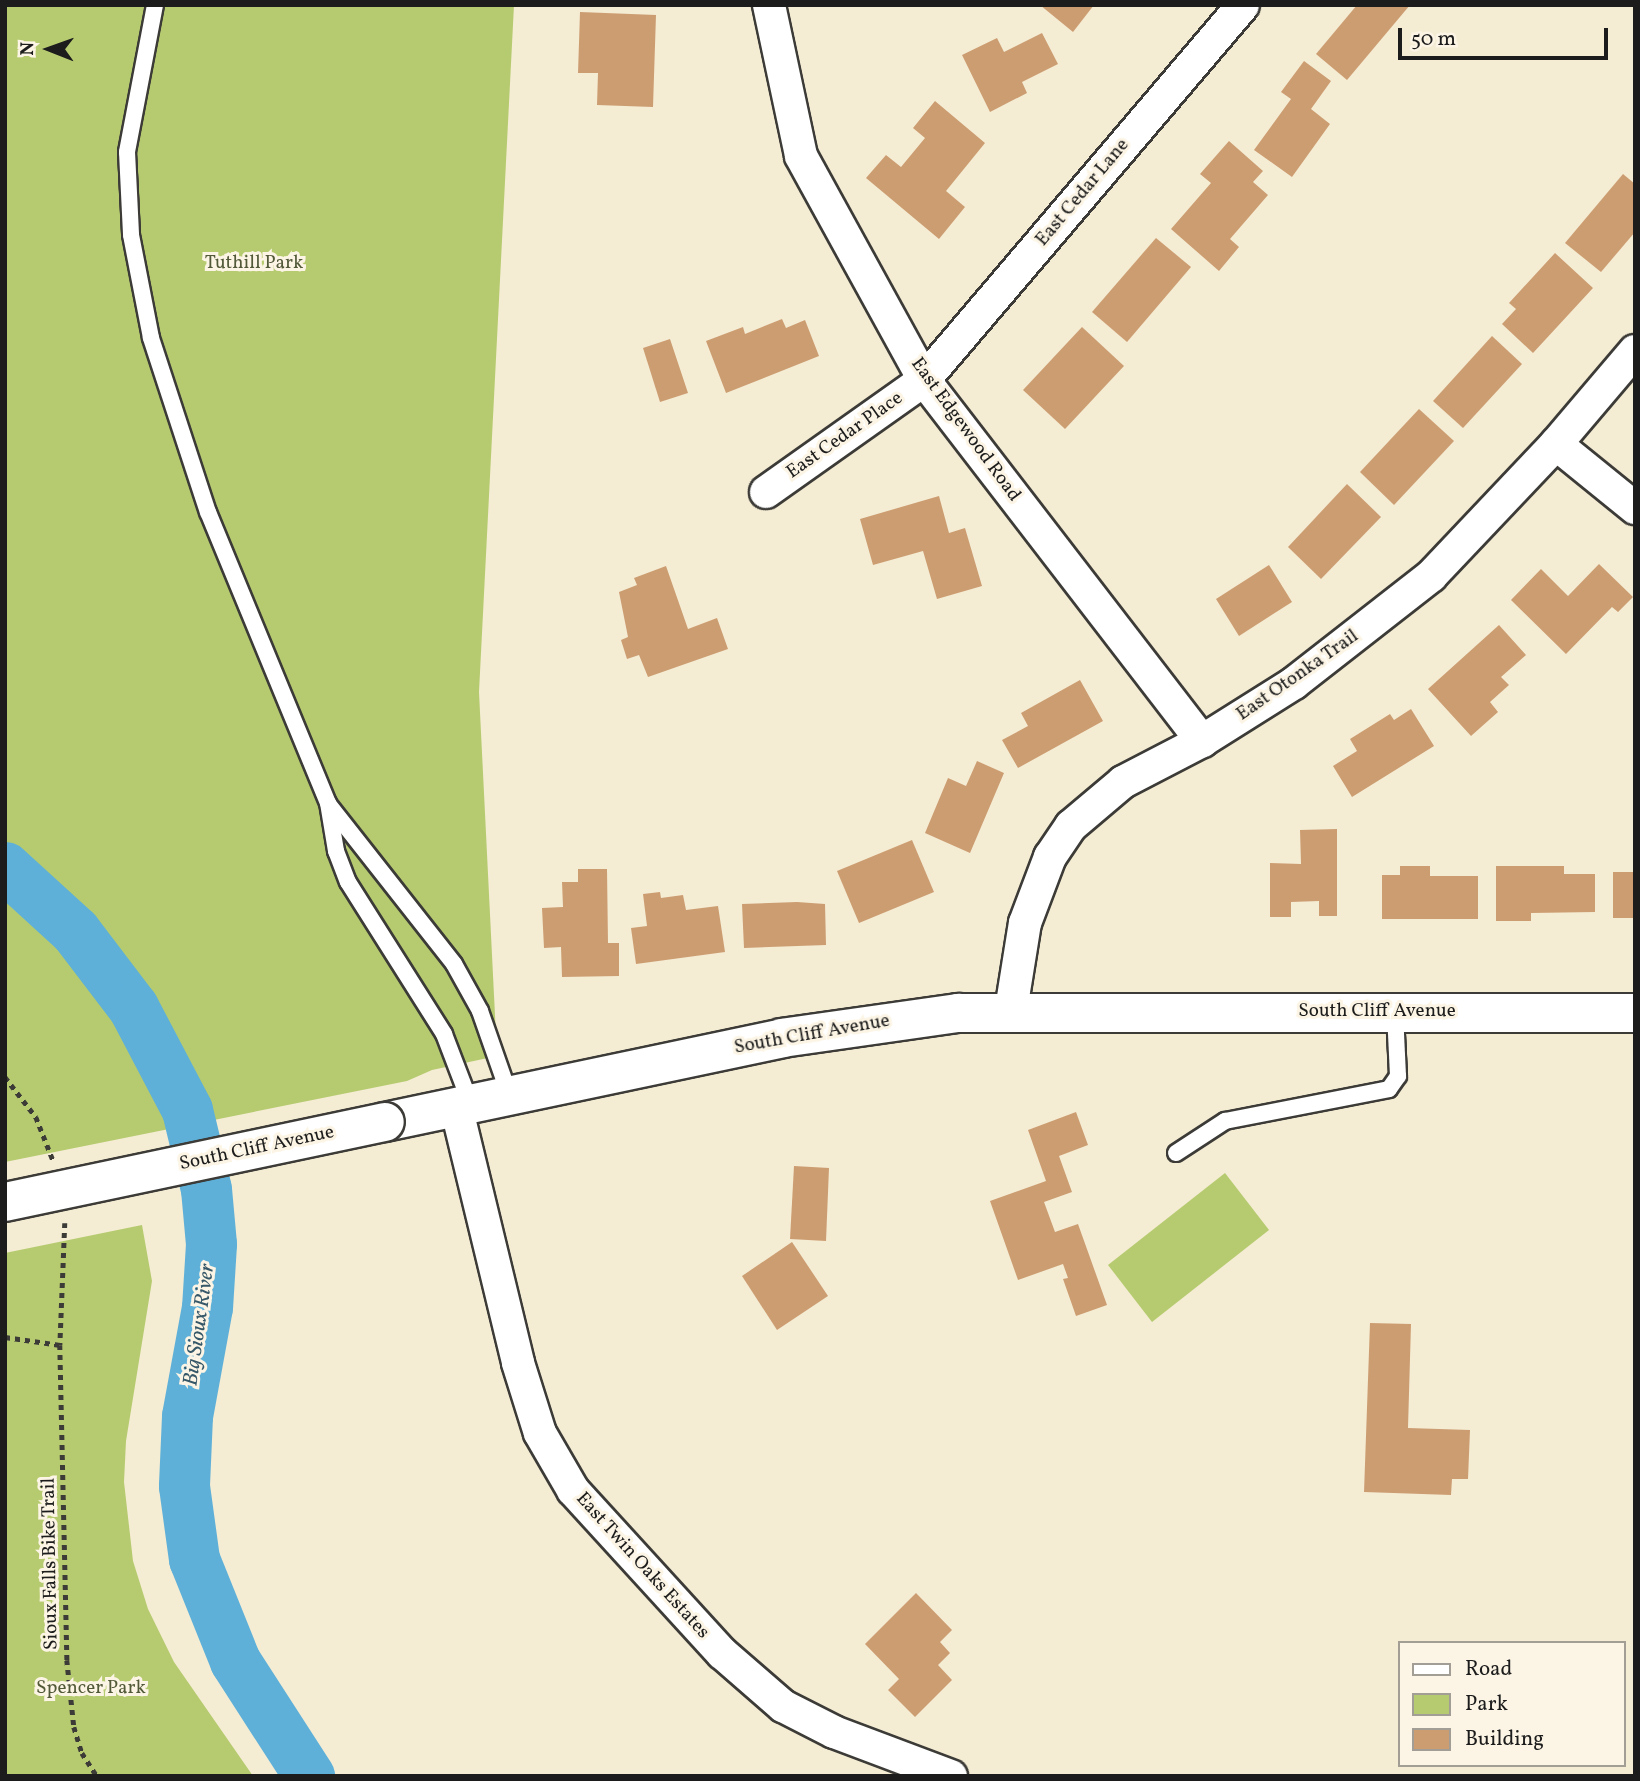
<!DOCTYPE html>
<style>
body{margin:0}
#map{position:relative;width:1640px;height:1781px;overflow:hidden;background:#f4ecd3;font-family:Vollkorn,serif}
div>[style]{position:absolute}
.green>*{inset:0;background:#b6cb6f}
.river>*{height:51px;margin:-25.5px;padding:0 25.5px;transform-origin:25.5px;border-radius:25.5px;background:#5eb0d9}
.building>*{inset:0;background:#cd9d72}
.path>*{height:4.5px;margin-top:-2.25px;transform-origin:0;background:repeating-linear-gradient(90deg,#3c3b37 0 5px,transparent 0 10px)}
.roads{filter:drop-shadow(2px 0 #3c3b37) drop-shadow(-2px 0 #3c3b37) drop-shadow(0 2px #3c3b37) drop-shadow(0 -2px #3c3b37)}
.lane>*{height:16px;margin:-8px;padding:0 8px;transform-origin:8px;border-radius:8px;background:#fff}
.street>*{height:32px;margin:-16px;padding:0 16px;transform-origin:16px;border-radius:16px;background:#fff}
.secondary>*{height:38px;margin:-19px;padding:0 19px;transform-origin:19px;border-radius:19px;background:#fff}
.bridges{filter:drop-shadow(2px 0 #3c3b37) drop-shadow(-2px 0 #3c3b37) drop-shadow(0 2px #3c3b37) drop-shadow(0 -2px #3c3b37)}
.secondary-bridge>*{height:38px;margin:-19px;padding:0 19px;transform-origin:19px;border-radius:19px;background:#fff}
span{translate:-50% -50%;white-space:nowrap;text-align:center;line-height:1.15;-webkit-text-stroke:6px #fcf5e5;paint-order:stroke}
.street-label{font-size:19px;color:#1c1c1c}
.park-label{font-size:19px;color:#525939}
.water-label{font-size:21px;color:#365768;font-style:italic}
.frame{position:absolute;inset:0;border:7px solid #1c1c1c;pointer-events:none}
.legend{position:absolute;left:1398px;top:1641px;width:228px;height:126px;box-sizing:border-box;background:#fcf5e5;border:2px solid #a29e95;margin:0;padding:9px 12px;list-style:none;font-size:21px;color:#1c1c1c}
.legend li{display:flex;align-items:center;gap:14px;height:35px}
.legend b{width:35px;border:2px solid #a29e95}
.north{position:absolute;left:14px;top:14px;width:70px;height:70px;-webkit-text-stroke:5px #fcf5e5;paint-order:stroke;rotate:271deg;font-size:19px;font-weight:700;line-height:28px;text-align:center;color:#1c1c1c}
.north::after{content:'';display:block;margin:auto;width:24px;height:32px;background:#1c1c1c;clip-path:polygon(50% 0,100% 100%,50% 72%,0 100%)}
.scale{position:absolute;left:1398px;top:28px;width:210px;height:32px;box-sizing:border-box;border:4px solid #1c1c1c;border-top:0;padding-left:9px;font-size:21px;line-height:24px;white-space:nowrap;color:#1c1c1c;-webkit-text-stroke:5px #fcf5e5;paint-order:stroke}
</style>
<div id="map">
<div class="green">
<i style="clip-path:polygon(5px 5px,514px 5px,479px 692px,497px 1056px,432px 1070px,407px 1081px,5px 1162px)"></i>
<i style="clip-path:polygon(1225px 1173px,1269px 1230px,1152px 1322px,1108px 1265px)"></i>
<i style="clip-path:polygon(142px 1225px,152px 1281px,126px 1441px,124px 1482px,133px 1561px,148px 1609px,174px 1662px,253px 1776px,5px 1776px,5px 1253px)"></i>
</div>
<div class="river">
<i style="left:5px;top:867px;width:95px;rotate:42.4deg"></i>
<i style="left:75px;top:931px;width:96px;rotate:52.7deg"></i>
<i style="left:133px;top:1007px;width:116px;rotate:62.3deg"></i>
<i style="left:187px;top:1110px;width:81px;rotate:76.5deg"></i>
<i style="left:206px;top:1189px;width:55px;rotate:84.8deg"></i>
<i style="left:211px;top:1244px;width:63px;rotate:93.6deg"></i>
<i style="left:207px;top:1307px;width:111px;rotate:100.4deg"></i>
<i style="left:187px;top:1416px;width:70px;rotate:92.5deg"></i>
<i style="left:184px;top:1486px;width:74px;rotate:82.2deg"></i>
<i style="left:194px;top:1559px;width:110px;rotate:68.1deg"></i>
<i style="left:235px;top:1661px;width:137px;rotate:57.2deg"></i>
</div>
<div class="building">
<i style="clip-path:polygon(1040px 5px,1094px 5px,1073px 32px)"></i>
<i style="clip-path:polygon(1357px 5px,1410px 5px,1347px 80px,1316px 54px)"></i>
<i style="clip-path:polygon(580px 12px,656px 15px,653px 107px,597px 105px,598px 73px,578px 73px)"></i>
<i style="clip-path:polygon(1042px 33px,1058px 64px,1022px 82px,1027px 93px,990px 112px,962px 55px,997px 38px,1004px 52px)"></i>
<i style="clip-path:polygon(1304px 61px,1331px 81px,1311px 109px,1330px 124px,1292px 177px,1254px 150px,1291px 99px,1281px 92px)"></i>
<i style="clip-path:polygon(935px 101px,985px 143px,946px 191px,965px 207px,939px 239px,866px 178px,886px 155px,901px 167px,925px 138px,913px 128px)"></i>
<i style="clip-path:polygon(1229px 141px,1263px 171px,1253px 182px,1268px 195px,1230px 239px,1239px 247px,1219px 271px,1171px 229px,1211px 183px,1200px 174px)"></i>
<i style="clip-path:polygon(1623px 174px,1635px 184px,1635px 232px,1601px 272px,1565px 243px)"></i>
<i style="clip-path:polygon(1156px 238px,1191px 267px,1127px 342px,1092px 312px)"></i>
<i style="clip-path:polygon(1555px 253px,1593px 288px,1533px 353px,1502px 324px,1516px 309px,1509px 303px)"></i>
<i style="clip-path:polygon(782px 319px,786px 328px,805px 320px,819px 356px,726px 393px,706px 341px,743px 327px,745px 334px)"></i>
<i style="clip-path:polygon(1082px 327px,1124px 366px,1065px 429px,1023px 390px)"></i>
<i style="clip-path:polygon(1492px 336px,1522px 364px,1463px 428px,1433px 401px)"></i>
<i style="clip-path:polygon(670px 339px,688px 393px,660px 402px,643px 348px)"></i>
<i style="clip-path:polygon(1419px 409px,1454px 441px,1394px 505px,1360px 472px)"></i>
<i style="clip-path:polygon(1347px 484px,1381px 517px,1321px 579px,1288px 547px)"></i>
<i style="clip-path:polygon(939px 496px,949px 533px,965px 528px,982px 586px,937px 599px,923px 551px,873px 565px,860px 519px)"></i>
<i style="clip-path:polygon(1599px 564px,1633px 597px,1618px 612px,1612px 607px,1566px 654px,1511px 600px,1541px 569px,1568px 596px)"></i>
<i style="clip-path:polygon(1269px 565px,1292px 602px,1239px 636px,1216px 599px)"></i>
<i style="clip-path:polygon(666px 566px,688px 629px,717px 618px,728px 649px,648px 677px,639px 655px,627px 659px,621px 640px,628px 637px,619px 592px,637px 585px,634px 578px)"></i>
<i style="clip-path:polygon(1499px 625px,1526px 655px,1501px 677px,1509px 685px,1490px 702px,1498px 712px,1471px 736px,1428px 689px)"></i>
<i style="clip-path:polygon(1080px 680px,1103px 721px,1018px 768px,1002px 740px,1028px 726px,1021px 713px)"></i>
<i style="clip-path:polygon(1411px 709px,1434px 746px,1352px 797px,1333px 766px,1357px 751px,1350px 739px,1390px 714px,1394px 720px)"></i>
<i style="clip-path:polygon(977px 761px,1004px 773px,970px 853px,925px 833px,948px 778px,966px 786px)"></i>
<i style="clip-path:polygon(1337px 829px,1337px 916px,1319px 916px,1319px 901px,1291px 902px,1291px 917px,1270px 917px,1270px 863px,1301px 864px,1300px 830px)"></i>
<i style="clip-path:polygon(912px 840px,934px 892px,859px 923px,837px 871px)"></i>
<i style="clip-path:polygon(1400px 866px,1430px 866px,1430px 876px,1478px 876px,1478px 919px,1382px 919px,1382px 875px,1400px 875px)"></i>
<i style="clip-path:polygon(1496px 866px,1564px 866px,1564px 874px,1595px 874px,1595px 912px,1531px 913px,1531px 921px,1496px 921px)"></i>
<i style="clip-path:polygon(578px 869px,607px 869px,608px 943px,619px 943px,619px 976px,562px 977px,561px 947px,544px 948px,542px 908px,563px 907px,562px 882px,578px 882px)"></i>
<i style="clip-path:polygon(1613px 872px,1635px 872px,1635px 918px,1613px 918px)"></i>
<i style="clip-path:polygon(660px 892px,661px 898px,683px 895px,686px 910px,718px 906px,725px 952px,636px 964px,631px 928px,647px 926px,643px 894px)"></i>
<i style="clip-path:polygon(797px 902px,825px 904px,826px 945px,744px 948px,742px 904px)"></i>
<i style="clip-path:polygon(1076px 1112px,1088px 1145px,1059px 1156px,1072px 1192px,1044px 1202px,1055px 1232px,1078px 1224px,1107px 1305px,1076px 1316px,1063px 1279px,1068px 1278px,1063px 1264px,1018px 1280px,990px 1201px,1046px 1181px,1028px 1130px)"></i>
<i style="clip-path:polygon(794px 1166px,829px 1168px,826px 1241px,790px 1239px)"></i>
<i style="clip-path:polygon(792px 1242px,828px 1296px,777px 1330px,742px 1276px)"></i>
<i style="clip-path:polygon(1370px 1323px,1411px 1324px,1408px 1428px,1470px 1430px,1468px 1479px,1452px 1479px,1451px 1495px,1364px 1492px)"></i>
<i style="clip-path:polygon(916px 1593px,952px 1630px,940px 1642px,950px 1653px,938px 1665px,952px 1680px,915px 1717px,888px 1690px,899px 1679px,865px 1644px)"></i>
</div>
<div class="path">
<i style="left:5px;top:1077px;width:51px;rotate:52.2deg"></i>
<i style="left:36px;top:1117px;width:46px;rotate:68.4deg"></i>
<i style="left:65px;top:1223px;width:122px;rotate:92.3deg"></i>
<i style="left:60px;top:1345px;width:315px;rotate:88.7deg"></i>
<i style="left:67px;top:1660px;width:67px;rotate:84deg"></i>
<i style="left:74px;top:1727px;width:27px;rotate:73deg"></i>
<i style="left:82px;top:1753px;width:27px;rotate:57deg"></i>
<i style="left:5px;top:1337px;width:56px;rotate:8.3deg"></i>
</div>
<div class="roads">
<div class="lane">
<i style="left:155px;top:5px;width:150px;rotate:100.8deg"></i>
<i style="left:127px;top:152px;width:83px;rotate:87.2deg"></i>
<i style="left:131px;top:235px;width:105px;rotate:79deg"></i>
<i style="left:151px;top:338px;width:183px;rotate:71.9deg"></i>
<i style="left:208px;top:512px;width:315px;rotate:67.6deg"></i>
<i style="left:328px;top:803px;width:49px;rotate:80.5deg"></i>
<i style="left:336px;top:851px;width:33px;rotate:69deg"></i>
<i style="left:348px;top:882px;width:180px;rotate:57.7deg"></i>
<i style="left:444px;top:1034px;width:73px;rotate:69.1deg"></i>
<i style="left:329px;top:805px;width:202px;rotate:51.8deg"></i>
<i style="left:454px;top:964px;width:54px;rotate:61deg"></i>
<i style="left:480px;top:1011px;width:88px;rotate:70.7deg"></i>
<i style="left:1176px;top:1153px;width:59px;rotate:-33.1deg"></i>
<i style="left:1225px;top:1121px;width:167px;rotate:-11deg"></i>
<i style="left:1389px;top:1089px;width:16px;rotate:-55deg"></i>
<i style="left:1398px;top:1076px;width:64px;rotate:-92.7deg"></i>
</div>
<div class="street">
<i style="left:769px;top:5px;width:154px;rotate:78deg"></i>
<i style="left:801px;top:156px;width:256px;rotate:61.2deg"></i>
<i style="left:924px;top:380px;width:456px;rotate:52.4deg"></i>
<i style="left:1556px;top:444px;width:102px;rotate:39deg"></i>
<i style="left:766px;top:492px;width:194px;rotate:-35.3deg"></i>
<i style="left:924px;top:380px;width:492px;rotate:-49.6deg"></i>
<i style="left:1011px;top:1010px;width:88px;rotate:-80.9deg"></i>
<i style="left:1025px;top:923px;width:71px;rotate:-69.3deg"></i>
<i style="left:1050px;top:857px;width:37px;rotate:-56deg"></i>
<i style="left:1071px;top:826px;width:68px;rotate:-40.2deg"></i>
<i style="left:1123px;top:782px;width:89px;rotate:-27.4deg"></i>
<i style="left:1202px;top:741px;width:109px;rotate:-32.2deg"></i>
<i style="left:1294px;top:683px;width:174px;rotate:-38deg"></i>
<i style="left:1431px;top:576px;width:182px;rotate:-46.6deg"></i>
<i style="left:1556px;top:444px;width:122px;rotate:-49.7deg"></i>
<i style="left:456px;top:1106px;width:264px;rotate:76.4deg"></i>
<i style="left:518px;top:1363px;width:73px;rotate:72.6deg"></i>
<i style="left:540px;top:1433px;width:66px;rotate:59.9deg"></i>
<i style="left:573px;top:1490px;width:221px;rotate:47.6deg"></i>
<i style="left:722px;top:1653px;width:81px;rotate:41deg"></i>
<i style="left:783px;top:1706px;width:57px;rotate:27deg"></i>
<i style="left:834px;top:1732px;width:125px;rotate:20.6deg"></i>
</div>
<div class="secondary">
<i style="left:385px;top:1122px;width:406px;rotate:-11.9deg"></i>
<i style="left:782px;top:1038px;width:178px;rotate:-8.1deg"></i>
<i style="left:958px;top:1013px;width:677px"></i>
</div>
</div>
<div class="bridges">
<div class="secondary-bridge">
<i style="left:5px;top:1202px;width:388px;rotate:-11.9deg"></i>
</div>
</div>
<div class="street-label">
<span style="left:1083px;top:193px;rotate:-50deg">East Cedar Lane</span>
<span style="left:965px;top:430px;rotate:54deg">East Edgewood Road</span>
<span style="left:845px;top:436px;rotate:-35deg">East Cedar Place</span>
<span style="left:1298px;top:676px;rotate:-35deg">East Otonka Trail</span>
<span style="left:1377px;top:1012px">South Cliff Avenue</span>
<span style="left:812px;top:1035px;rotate:-10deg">South Cliff Avenue</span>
<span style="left:257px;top:1149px;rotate:-12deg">South Cliff Avenue</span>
<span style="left:51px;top:1564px;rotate:-91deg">Sioux Falls Bike Trail</span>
<span style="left:642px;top:1566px;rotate:48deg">East Twin Oaks Estates</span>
</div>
<div class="park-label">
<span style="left:254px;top:264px">Tuthill Park</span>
<span style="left:91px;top:1689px">Spencer Park</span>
</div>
<div class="water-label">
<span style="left:200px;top:1325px;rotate:-82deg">Big Sioux River</span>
</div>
<div class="frame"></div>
<ul class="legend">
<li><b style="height:9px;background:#fff"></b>Road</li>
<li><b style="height:19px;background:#b6cb6f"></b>Park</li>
<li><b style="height:19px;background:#cd9d72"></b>Building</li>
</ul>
<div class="north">N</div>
<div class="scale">50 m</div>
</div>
